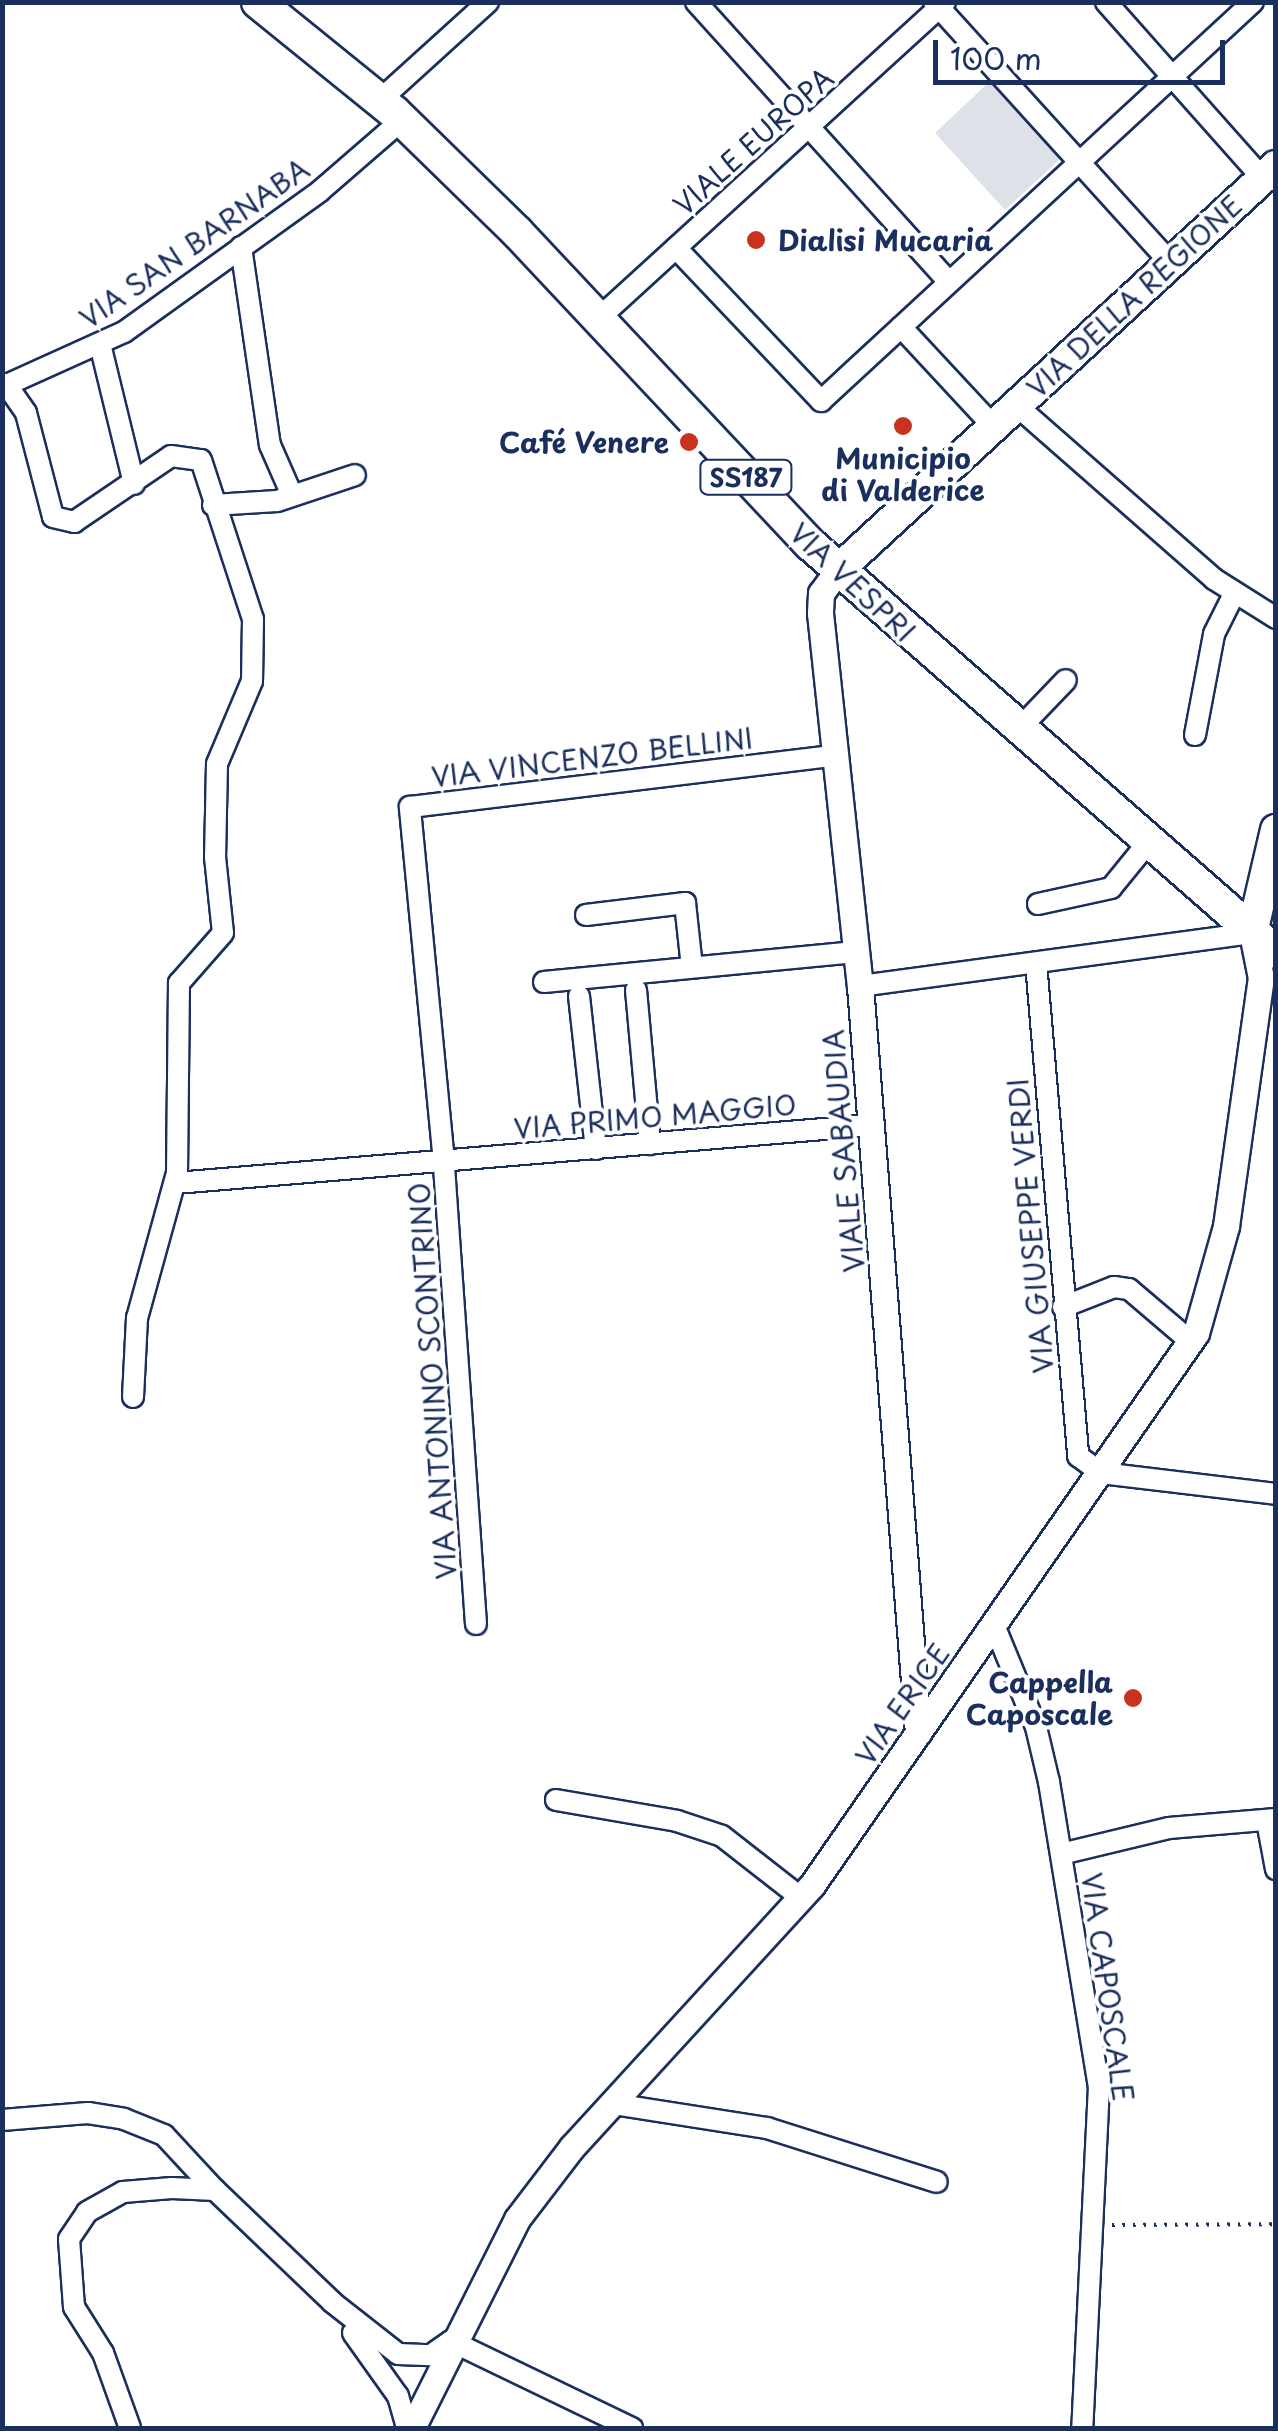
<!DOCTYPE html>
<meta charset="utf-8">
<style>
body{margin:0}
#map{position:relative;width:1278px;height:2431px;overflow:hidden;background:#fff;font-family:"Playpen Sans",sans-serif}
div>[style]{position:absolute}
.green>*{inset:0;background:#dee1e7}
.path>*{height:4px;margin-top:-2px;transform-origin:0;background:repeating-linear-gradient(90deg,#1b2f5e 0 2.5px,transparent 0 10.5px)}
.roads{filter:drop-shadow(2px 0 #1b2f5e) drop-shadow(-2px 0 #1b2f5e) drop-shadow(0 2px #1b2f5e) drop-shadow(0 -2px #1b2f5e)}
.minor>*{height:20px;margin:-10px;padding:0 10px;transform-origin:10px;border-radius:10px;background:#fff}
.tertiary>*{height:25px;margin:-12.5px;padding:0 12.5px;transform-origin:12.5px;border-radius:12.5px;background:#fff}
.secondary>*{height:30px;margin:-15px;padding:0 15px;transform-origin:15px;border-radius:15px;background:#fff}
.primary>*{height:32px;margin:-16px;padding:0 16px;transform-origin:16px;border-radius:16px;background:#fff}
.dots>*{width:28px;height:28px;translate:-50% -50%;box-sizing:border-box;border:5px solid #fff;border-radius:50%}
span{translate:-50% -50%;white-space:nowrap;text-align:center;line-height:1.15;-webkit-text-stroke:8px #fff;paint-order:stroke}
.shield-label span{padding:2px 8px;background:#fff;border:2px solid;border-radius:8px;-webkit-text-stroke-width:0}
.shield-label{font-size:25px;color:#1b2f5e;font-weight:700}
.street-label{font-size:28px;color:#1b2f5e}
.poi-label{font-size:28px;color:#1b2f5e;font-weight:700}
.left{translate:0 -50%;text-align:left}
.right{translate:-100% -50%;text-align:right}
.frame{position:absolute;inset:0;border:5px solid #1b2f5e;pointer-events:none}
.scale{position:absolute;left:933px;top:40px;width:292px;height:45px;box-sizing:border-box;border:5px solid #1b2f5e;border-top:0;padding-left:12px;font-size:30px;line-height:35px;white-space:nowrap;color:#1b2f5e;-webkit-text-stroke:8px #fff;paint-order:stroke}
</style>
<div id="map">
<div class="green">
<i style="clip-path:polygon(989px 82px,1060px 159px,1005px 210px,935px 133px)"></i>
</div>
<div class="path">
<i style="left:1112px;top:2225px;width:164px;rotate:-0.3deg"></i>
</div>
<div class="roads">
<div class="minor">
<i style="left:696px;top:2px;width:377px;rotate:47.9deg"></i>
<i style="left:934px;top:2px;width:351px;rotate:47.8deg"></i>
<i style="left:1106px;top:2px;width:235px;rotate:48.4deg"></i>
<i style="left:380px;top:100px;width:146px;rotate:-42.2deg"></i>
<i style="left:241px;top:247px;width:200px;rotate:81.7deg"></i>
<i style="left:270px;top:445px;width:55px;rotate:66.3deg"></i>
<i style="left:676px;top:248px;width:211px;rotate:46.5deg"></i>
<i style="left:821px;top:401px;width:588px;rotate:-42.73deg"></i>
<i style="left:598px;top:319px;width:470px;rotate:-42.4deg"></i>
<i style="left:901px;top:327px;width:135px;rotate:47.1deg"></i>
<i style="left:100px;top:344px;width:144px;rotate:76.3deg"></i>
<i style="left:6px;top:384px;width:35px;rotate:55deg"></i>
<i style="left:26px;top:413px;width:107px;rotate:75.4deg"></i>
<i style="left:53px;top:517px;width:22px;rotate:13deg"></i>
<i style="left:74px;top:522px;width:117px;rotate:-34.2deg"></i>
<i style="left:171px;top:456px;width:30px;rotate:8deg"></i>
<i style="left:201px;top:460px;width:167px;rotate:71.9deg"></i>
<i style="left:253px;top:619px;width:62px;rotate:90.9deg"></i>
<i style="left:252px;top:681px;width:90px;rotate:112.9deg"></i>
<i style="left:217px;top:764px;width:93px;rotate:91.2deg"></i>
<i style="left:215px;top:857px;width:76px;rotate:84deg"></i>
<i style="left:223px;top:933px;width:67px;rotate:131.3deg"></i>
<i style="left:179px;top:983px;width:190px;rotate:90.6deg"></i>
<i style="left:177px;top:1173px;width:150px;rotate:105.4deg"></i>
<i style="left:137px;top:1318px;width:79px;rotate:92.9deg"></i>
<i style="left:2px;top:387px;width:134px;rotate:-24.3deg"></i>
<i style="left:124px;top:332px;width:241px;rotate:-35.7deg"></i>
<i style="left:320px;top:191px;width:108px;rotate:-40.9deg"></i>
<i style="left:1016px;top:405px;width:264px;rotate:41.3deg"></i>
<i style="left:1214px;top:579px;width:73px;rotate:32.2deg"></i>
<i style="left:213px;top:505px;width:64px;rotate:-3.6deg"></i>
<i style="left:277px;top:501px;width:82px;rotate:-18.4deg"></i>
<i style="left:1018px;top:730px;width:69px;rotate:-46.2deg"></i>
<i style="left:1195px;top:735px;width:103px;rotate:-79.3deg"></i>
<i style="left:1214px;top:634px;width:45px;rotate:-63.4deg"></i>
<i style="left:1038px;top:904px;width:75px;rotate:-12.4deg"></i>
<i style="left:1111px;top:888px;width:63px;rotate:-50.8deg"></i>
<i style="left:586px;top:915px;width:100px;rotate:-6.9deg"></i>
<i style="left:685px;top:903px;width:64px;rotate:83.8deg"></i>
<i style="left:1036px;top:963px;width:495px;rotate:85.1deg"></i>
<i style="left:1078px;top:1456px;width:29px;rotate:36deg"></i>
<i style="left:1101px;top:1473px;width:176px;rotate:6.8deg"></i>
<i style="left:544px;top:982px;width:313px;rotate:-5.5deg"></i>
<i style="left:860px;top:986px;width:396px;rotate:-7.7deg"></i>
<i style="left:636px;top:990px;width:155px;rotate:84.8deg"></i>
<i style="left:579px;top:996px;width:154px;rotate:83.7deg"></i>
<i style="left:176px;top:1183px;width:697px;rotate:-4.77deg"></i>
<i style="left:1063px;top:1307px;width:55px;rotate:-21.4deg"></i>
<i style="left:1114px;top:1287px;width:15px;rotate:8deg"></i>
<i style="left:1129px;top:1289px;width:80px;rotate:40.4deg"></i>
<i style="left:476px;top:1624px;width:463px;rotate:-94deg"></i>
<i style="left:444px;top:1162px;width:357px;rotate:-95.5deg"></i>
<i style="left:410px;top:807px;width:430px;rotate:-6.9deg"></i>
<i style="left:994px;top:1625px;width:110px;rotate:67.6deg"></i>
<i style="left:1036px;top:1727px;width:57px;rotate:76.7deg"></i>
<i style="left:1049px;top:1782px;width:308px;rotate:80.7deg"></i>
<i style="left:1099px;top:2086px;width:342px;rotate:92.8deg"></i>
<i style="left:556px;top:1800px;width:123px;rotate:9.8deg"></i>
<i style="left:677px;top:1821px;width:47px;rotate:18.4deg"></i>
<i style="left:722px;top:1836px;width:99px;rotate:38deg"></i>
<i style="left:1267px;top:1821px;width:49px;rotate:79.4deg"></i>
<i style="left:1061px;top:1854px;width:111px;rotate:-13.5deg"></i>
<i style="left:1169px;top:1828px;width:107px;rotate:-4.8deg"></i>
<i style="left:613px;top:2104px;width:156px;rotate:8.9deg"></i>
<i style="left:767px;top:2128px;width:178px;rotate:17.6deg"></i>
<i style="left:2px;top:2120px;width:86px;rotate:-4.7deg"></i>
<i style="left:88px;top:2113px;width:36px;rotate:9deg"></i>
<i style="left:124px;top:2119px;width:43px;rotate:21.8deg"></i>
<i style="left:164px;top:2135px;width:75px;rotate:47.2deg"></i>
<i style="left:353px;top:2333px;width:77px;rotate:54.5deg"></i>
<i style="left:398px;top:2396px;width:33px;rotate:74deg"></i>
<i style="left:130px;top:2428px;width:80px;rotate:-109.8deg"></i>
<i style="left:103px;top:2353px;width:54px;rotate:-122.2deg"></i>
<i style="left:74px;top:2307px;width:68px;rotate:-94.2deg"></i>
<i style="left:69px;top:2239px;width:32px;rotate:-56deg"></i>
<i style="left:87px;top:2212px;width:41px;rotate:-29.1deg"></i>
<i style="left:123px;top:2192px;width:49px;rotate:-4.7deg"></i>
<i style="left:172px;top:2188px;width:43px;rotate:2.7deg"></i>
<i style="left:215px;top:2190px;width:162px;rotate:43.7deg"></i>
<i style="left:332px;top:2302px;width:84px;rotate:38.2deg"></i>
<i style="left:398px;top:2354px;width:33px;rotate:2deg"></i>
<i style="left:431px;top:2355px;width:24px;rotate:-35deg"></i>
<i style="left:451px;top:2341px;width:201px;rotate:25.7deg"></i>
</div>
<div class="tertiary">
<i style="left:838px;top:570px;width:29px;rotate:126deg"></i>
<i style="left:821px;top:593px;width:20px;rotate:93deg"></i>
<i style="left:820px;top:613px;width:375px;rotate:83.9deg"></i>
<i style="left:860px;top:986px;width:749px;rotate:85.56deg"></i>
<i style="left:412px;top:2428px;width:234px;rotate:-63.3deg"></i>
<i style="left:517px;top:2219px;width:91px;rotate:-52.6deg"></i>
<i style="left:572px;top:2147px;width:355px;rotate:-47.5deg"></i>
<i style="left:812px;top:1885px;width:672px;rotate:-55.18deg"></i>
<i style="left:1196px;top:1333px;width:111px;rotate:-74.3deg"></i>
<i style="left:1226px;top:1226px;width:250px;rotate:-82deg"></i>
<i style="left:1261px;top:978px;width:46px;rotate:-101.3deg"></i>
</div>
<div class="secondary">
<i style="left:838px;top:570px;width:596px;rotate:-42.69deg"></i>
<i style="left:1252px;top:933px;width:106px;rotate:-76.9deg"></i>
</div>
<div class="primary">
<i style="left:258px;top:2px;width:176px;rotate:39deg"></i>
<i style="left:395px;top:113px;width:170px;rotate:44.3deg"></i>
<i style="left:517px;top:232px;width:427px;rotate:46.8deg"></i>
<i style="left:809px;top:543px;width:621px;rotate:41.21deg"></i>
</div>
</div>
<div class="dots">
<i style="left:756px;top:240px;background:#c8321e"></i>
<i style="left:903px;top:426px;background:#c8321e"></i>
<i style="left:689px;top:442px;background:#c8321e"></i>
<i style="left:1133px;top:1698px;background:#c8321e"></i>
</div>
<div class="shield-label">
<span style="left:746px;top:477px">SS187</span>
</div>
<div class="street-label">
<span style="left:753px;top:141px;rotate:-42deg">VIALE EUROPA</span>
<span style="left:194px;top:243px;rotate:-35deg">VIA SAN BARNABA</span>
<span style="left:1134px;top:296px;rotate:-43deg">VIA DELLA REGIONE</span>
<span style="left:853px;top:582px;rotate:43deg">VIA VESPRI</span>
<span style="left:592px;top:757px;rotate:-7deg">VIA VINCENZO BELLINI</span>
<span style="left:655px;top:1116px;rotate:-5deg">VIA PRIMO MAGGIO</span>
<span style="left:843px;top:1151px;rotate:-95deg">VIALE SABAUDIA</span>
<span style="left:1030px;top:1226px;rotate:-95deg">VIA GIUSEPPE VERDI</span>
<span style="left:432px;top:1381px;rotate:-94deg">VIA ANTONINO SCONTRINO</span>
<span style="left:902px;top:1704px;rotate:-55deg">VIA ERICE</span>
<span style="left:1108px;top:1987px;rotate:82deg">VIA CAPOSCALE</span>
</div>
<div class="poi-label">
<span class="left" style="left:778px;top:240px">Dialisi Mucaria</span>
<span class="right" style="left:669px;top:442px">Café Venere</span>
<span style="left:903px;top:474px">Municipio<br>di Valderice</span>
<span class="right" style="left:1113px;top:1698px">Cappella<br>Caposcale</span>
</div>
<div class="frame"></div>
<div class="scale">100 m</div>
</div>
